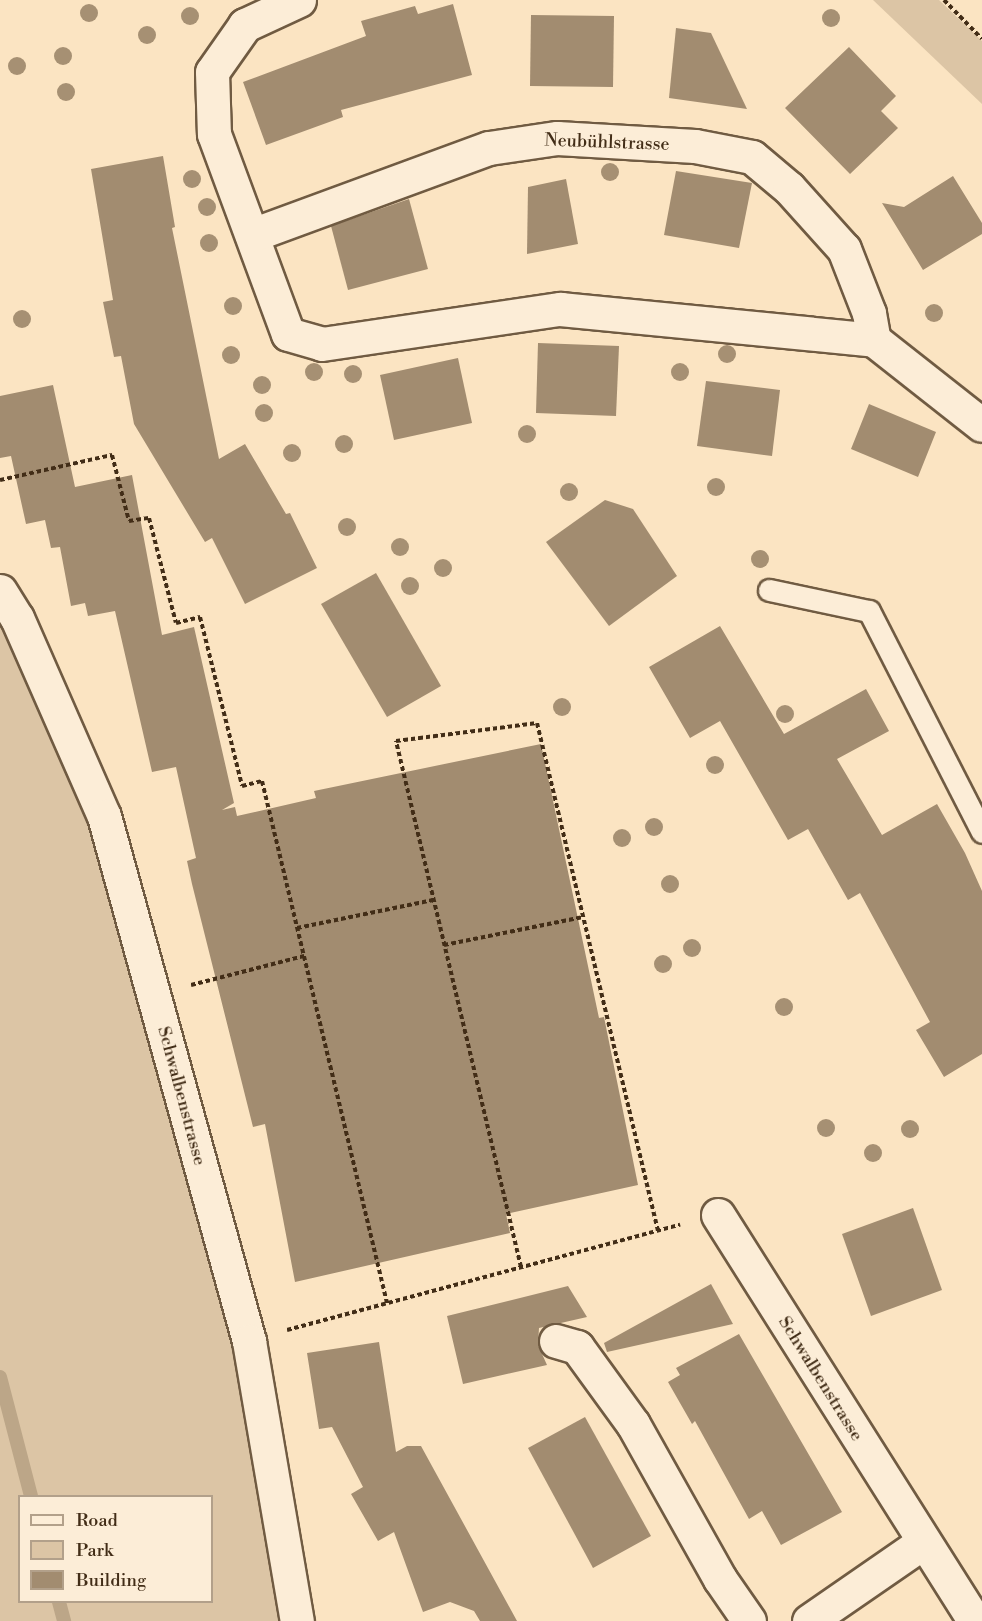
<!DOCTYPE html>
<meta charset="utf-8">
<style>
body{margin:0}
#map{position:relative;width:982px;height:1621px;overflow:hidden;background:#fbe4c2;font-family:"Libre Bodoni",serif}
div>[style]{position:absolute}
.green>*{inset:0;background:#dcc5a5}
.stream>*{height:14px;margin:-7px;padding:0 7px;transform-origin:7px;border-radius:7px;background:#bca688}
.building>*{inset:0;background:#a28c70}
.path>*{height:4px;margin-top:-2px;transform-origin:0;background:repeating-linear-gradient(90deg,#422d17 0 4.5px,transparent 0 7.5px)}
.roads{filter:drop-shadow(2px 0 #705b42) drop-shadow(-2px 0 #705b42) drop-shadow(0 2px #705b42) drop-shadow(0 -2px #705b42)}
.service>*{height:21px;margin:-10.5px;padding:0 10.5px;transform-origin:10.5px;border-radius:10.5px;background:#fcedd7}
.minor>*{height:33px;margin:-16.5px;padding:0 16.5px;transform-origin:16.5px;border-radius:16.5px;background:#fcedd7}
.trees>*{width:18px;height:18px;margin:-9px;border-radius:50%;background:#a69073}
span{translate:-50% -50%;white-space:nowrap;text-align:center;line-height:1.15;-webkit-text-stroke:6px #fcedd7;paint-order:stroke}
.street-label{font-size:18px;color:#422d17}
.legend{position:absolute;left:18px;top:1495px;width:195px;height:108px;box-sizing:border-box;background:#fcedd7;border:2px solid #b2a08a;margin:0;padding:8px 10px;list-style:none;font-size:18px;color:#422d17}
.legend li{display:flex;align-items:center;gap:12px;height:30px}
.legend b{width:30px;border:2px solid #b2a08a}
</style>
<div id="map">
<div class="green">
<i style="clip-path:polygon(873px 0,939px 0,982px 41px,982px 104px)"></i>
<i style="clip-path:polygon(evenodd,0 591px,104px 816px,249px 1341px,295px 1621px,0 1621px,0 591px,20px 1496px,212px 1496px,212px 1602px,20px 1602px,20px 1496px)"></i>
</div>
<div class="stream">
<i style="left:0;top:1377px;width:123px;rotate:75.4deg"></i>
<i style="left:59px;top:1602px;width:20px;rotate:75deg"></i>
</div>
<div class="building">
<i style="clip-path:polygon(453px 4px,472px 75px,341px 110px,343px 117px,266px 145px,243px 82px,366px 36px,361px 21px,415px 6px,418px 14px)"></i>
<i style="clip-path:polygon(531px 15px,614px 16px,613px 87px,530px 86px)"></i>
<i style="clip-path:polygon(676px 28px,711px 33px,747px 109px,669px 98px)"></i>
<i style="clip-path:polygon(849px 47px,896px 96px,881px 111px,898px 128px,850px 174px,785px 108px)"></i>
<i style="clip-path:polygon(163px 156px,175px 227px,172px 228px,219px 459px,245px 444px,286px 514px,290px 513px,317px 568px,245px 604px,212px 538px,205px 542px,134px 424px,121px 356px,114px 357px,103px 302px,113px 300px,91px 169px)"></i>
<i style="clip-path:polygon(676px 171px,752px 183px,739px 248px,664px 235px)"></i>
<i style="clip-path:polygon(953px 176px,982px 223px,982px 234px,923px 270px,882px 203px,904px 207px)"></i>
<i style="clip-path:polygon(566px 179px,578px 244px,527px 254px,528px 187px)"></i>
<i style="clip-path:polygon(409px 199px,428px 269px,348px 290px,331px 226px)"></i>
<i style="clip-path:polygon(538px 343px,619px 346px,616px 416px,536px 413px)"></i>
<i style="clip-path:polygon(458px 358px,472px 423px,394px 440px,380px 375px)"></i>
<i style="clip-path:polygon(706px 381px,780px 390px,772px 456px,697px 446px)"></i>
<i style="clip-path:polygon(53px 385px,75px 487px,132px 475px,162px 635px,194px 627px,234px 803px,222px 810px,235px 807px,237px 816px,316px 798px,314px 791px,541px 744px,599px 1018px,604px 1017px,638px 1185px,506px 1214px,510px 1233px,295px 1282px,265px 1124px,253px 1127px,192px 884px,187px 861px,196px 858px,176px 767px,152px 772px,115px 611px,88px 616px,85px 603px,71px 606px,60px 547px,51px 548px,45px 520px,26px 524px,11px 456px,0 458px,0 396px)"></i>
<i style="clip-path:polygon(869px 404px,936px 432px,918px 477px,851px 449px)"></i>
<i style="clip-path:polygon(605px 500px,633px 509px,677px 576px,609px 626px,546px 542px)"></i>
<i style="clip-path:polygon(376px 573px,441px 686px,387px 717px,321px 604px)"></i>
<i style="clip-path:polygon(720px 626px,784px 734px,866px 689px,889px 731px,837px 759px,882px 835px,937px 804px,965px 853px,982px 891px,982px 1054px,944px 1077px,916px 1030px,930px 1022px,860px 893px,848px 900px,808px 829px,788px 840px,720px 721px,690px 738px,649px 667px)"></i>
<i style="clip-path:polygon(913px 1208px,942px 1290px,871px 1316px,842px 1234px)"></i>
<i style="clip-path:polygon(711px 1284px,733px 1324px,607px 1352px,604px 1343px)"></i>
<i style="clip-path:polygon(568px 1286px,587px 1317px,539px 1328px,538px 1345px,547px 1365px,463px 1384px,447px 1316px)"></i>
<i style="clip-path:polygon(739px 1334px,842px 1512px,781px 1545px,762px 1511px,749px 1519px,695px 1421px,692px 1424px,668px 1382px,680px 1375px,676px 1368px)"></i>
<i style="clip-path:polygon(379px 1342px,396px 1452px,407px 1446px,421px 1446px,517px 1621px,480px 1621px,474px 1611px,450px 1602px,423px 1612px,394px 1532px,378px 1541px,351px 1494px,363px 1487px,332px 1427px,319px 1429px,307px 1353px)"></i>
<i style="clip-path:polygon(585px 1417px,651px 1536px,593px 1568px,528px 1448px)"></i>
</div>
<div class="path">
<i style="left:944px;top:0;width:54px;rotate:45.7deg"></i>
<i style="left:0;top:480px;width:115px;rotate:-12.6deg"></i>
<i style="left:112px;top:455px;width:68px;rotate:75.6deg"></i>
<i style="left:129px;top:521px;width:20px;rotate:-9deg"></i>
<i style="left:149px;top:518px;width:108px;rotate:75.6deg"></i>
<i style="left:176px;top:623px;width:25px;rotate:-14deg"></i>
<i style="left:200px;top:617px;width:174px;rotate:76deg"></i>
<i style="left:242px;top:786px;width:21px;rotate:-14deg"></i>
<i style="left:262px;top:781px;width:537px;rotate:76.53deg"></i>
<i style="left:297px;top:928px;width:139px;rotate:-11.6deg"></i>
<i style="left:444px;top:945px;width:142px;rotate:-11.4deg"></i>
<i style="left:191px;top:985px;width:117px;rotate:-14.4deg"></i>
<i style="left:521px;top:1267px;width:541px;rotate:-103.37deg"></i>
<i style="left:396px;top:741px;width:142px;rotate:-7.3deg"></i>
<i style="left:537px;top:723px;width:522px;rotate:76.6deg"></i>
<i style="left:287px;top:1330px;width:407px;rotate:-15deg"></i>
</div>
<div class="roads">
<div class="service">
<i style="left:769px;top:590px;width:102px;rotate:11.9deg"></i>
<i style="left:869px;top:611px;width:248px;rotate:62.9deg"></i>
</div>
<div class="minor">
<i style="left:299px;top:0;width:60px;rotate:155.2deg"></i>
<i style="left:245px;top:25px;width:57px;rotate:125.1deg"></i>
<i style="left:212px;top:72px;width:62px;rotate:88.2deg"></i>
<i style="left:214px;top:134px;width:213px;rotate:69.7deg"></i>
<i style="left:288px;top:334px;width:35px;rotate:16deg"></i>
<i style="left:322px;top:344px;width:241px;rotate:-8.4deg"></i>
<i style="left:560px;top:309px;width:316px;rotate:5.6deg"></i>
<i style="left:874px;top:340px;width:137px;rotate:38.2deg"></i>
<i style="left:252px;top:235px;width:252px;rotate:-20.2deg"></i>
<i style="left:489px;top:148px;width:69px;rotate:-8.4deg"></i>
<i style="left:557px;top:138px;width:138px;rotate:3.3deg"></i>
<i style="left:695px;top:146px;width:58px;rotate:10.9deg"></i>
<i style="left:752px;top:157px;width:48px;rotate:40deg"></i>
<i style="left:789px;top:188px;width:82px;rotate:48deg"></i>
<i style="left:844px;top:249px;width:69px;rotate:68.7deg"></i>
<i style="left:869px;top:313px;width:27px;rotate:80deg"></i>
<i style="left:0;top:591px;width:32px;rotate:58deg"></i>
<i style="left:17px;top:618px;width:216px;rotate:66.3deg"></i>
<i style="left:104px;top:816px;width:545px;rotate:74.56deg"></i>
<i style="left:249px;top:1341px;width:284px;rotate:80.3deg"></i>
<i style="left:718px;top:1215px;width:481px;rotate:57.7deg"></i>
<i style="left:556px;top:1341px;width:22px;rotate:16deg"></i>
<i style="left:577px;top:1347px;width:95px;rotate:54deg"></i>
<i style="left:633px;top:1424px;width:178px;rotate:60.7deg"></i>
<i style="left:720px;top:1579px;width:51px;rotate:55.4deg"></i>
<i style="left:809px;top:1621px;width:137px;rotate:-34.6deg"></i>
</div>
</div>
<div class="trees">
<i style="left:89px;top:13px"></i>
<i style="left:190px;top:16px"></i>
<i style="left:831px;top:18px"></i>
<i style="left:147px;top:35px"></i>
<i style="left:63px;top:56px"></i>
<i style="left:17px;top:66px"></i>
<i style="left:66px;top:92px"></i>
<i style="left:610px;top:172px"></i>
<i style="left:192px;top:179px"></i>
<i style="left:207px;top:207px"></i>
<i style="left:209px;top:243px"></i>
<i style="left:233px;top:306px"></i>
<i style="left:934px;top:313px"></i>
<i style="left:22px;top:319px"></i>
<i style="left:727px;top:354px"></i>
<i style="left:231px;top:355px"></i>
<i style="left:314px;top:372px"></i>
<i style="left:680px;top:372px"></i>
<i style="left:353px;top:374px"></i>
<i style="left:262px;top:385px"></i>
<i style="left:264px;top:413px"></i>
<i style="left:527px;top:434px"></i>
<i style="left:344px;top:444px"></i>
<i style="left:292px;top:453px"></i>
<i style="left:716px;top:487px"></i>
<i style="left:569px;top:492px"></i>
<i style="left:347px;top:527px"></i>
<i style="left:400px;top:547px"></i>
<i style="left:760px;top:559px"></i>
<i style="left:443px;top:568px"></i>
<i style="left:410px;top:586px"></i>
<i style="left:562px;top:707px"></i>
<i style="left:785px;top:714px"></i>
<i style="left:715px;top:765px"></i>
<i style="left:654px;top:827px"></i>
<i style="left:622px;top:838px"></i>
<i style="left:670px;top:884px"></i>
<i style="left:692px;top:948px"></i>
<i style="left:663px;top:964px"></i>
<i style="left:784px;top:1007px"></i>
<i style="left:826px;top:1128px"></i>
<i style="left:910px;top:1129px"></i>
<i style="left:873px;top:1153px"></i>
</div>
<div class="street-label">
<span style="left:607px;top:143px;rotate:2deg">Neubühlstrasse</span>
<span style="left:181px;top:1096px;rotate:75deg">Schwalbenstrasse</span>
<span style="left:820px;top:1379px;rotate:58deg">Schwalbenstrasse</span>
</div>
<ul class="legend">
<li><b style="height:8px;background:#fcedd7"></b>Road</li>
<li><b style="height:16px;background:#dcc5a5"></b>Park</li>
<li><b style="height:16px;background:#a28c70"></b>Building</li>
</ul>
</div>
